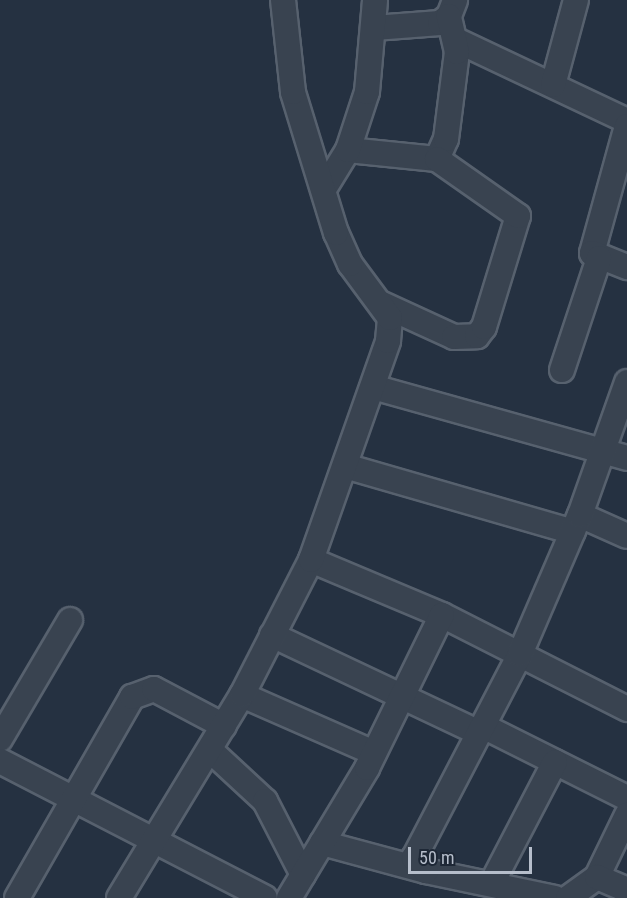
<!DOCTYPE html>
<style>
body{margin:0}
#map{position:relative;width:627px;height:898px;overflow:hidden;background:#253141;font-family:"Roboto Condensed",sans-serif}
div>[style]{position:absolute}
.roads{filter:drop-shadow(2px 0 #57616e) drop-shadow(-2px 0 #57616e) drop-shadow(0 2px #57616e) drop-shadow(0 -2px #57616e)}
.minor>*{height:24px;margin:-12px;padding:0 12px;transform-origin:12px;border-radius:12px;background:#394350}
span{translate:-50% -50%;white-space:nowrap;text-align:center;line-height:1.15;-webkit-text-stroke:5px #1e2836;paint-order:stroke}
.scale{position:absolute;left:408px;top:847px;width:124px;height:27px;box-sizing:border-box;border:3px solid #b6becb;border-top:0;padding-left:8px;font-size:18px;line-height:21px;white-space:nowrap;color:#b6becb;-webkit-text-stroke:4px #1e2836;paint-order:stroke}
</style>
<div id="map">
<div class="roads">
<div class="minor">
<i style="left:374px;top:28px;width:66px;rotate:-4.3deg"></i>
<i style="left:440px;top:23px;width:11px;rotate:-38deg"></i>
<i style="left:449px;top:16px;width:17px;rotate:-69deg"></i>
<i style="left:456px;top:40px;width:189px;rotate:25.3deg"></i>
<i style="left:553px;top:85px;width:88px;rotate:-74.9deg"></i>
<i style="left:627px;top:126px;width:132px;rotate:105.4deg"></i>
<i style="left:592px;top:253px;width:38px;rotate:22deg"></i>
<i style="left:348px;top:150px;width:89px;rotate:5.8deg"></i>
<i style="left:437px;top:159px;width:22px;rotate:-66deg"></i>
<i style="left:446px;top:139px;width:88px;rotate:-82.8deg"></i>
<i style="left:457px;top:52px;width:37px;rotate:-103deg"></i>
<i style="left:324px;top:189px;width:46px;rotate:-58.4deg"></i>
<i style="left:348px;top:150px;width:61px;rotate:-71.9deg"></i>
<i style="left:367px;top:92px;width:92px;rotate:-85deg"></i>
<i style="left:382px;top:304px;width:79px;rotate:24.6deg"></i>
<i style="left:454px;top:337px;width:23px;rotate:-2deg"></i>
<i style="left:477px;top:336px;width:11px;rotate:-52deg"></i>
<i style="left:484px;top:327px;width:116px;rotate:-73deg"></i>
<i style="left:518px;top:216px;width:99px;rotate:-144.9deg"></i>
<i style="left:562px;top:370px;width:118px;rotate:-71.7deg"></i>
<i style="left:373px;top:387px;width:264px;rotate:15.6deg"></i>
<i style="left:345px;top:466px;width:237px;rotate:16.1deg"></i>
<i style="left:580px;top:515px;width:51px;rotate:24.1deg"></i>
<i style="left:311px;top:560px;width:142px;rotate:22.8deg"></i>
<i style="left:442px;top:615px;width:208px;rotate:26.9deg"></i>
<i style="left:272px;top:635px;width:229px;rotate:25.3deg"></i>
<i style="left:242px;top:695px;width:144px;rotate:23.7deg"></i>
<i style="left:483px;top:726px;width:161px;rotate:26.6deg"></i>
<i style="left:0;top:739px;width:138px;rotate:-59.5deg"></i>
<i style="left:210px;top:750px;width:75px;rotate:42.8deg"></i>
<i style="left:265px;top:801px;width:83px;rotate:62.8deg"></i>
<i style="left:0;top:761px;width:298px;rotate:27.3deg"></i>
<i style="left:322px;top:843px;width:108px;rotate:15.1deg"></i>
<i style="left:597px;top:877px;width:69px;rotate:-64.2deg"></i>
<i style="left:493px;top:881px;width:134px;rotate:-62.5deg"></i>
<i style="left:17px;top:898px;width:232px;rotate:-60.2deg"></i>
<i style="left:132px;top:697px;width:23px;rotate:-20deg"></i>
<i style="left:154px;top:689px;width:79px;rotate:27.9deg"></i>
<i style="left:119px;top:898px;width:237px;rotate:-58.8deg"></i>
<i style="left:242px;top:695px;width:152px;rotate:-62.9deg"></i>
<i style="left:311px;top:560px;width:232px;rotate:-70.6deg"></i>
<i style="left:388px;top:341px;width:23px;rotate:-85deg"></i>
<i style="left:390px;top:318px;width:67px;rotate:-126.5deg"></i>
<i style="left:350px;top:264px;width:34px;rotate:-114deg"></i>
<i style="left:336px;top:233px;width:147px;rotate:-107deg"></i>
<i style="left:293px;top:92px;width:93px;rotate:-96.2deg"></i>
<i style="left:289px;top:898px;width:152px;rotate:-59deg"></i>
<i style="left:367px;top:768px;width:170px;rotate:-63.9deg"></i>
<i style="left:555px;top:898px;width:132px;rotate:-168.2deg"></i>
<i style="left:426px;top:871px;width:18px;rotate:-133deg"></i>
<i style="left:414px;top:858px;width:230px;rotate:-62.5deg"></i>
<i style="left:520px;top:654px;width:151px;rotate:-66.7deg"></i>
<i style="left:580px;top:515px;width:141px;rotate:-70.5deg"></i>
<i style="left:568px;top:898px;width:36px;rotate:-36deg"></i>
<i style="left:597px;top:877px;width:33px;rotate:23deg"></i>
</div>
</div>
<div class="scale">50 m</div>
</div>
